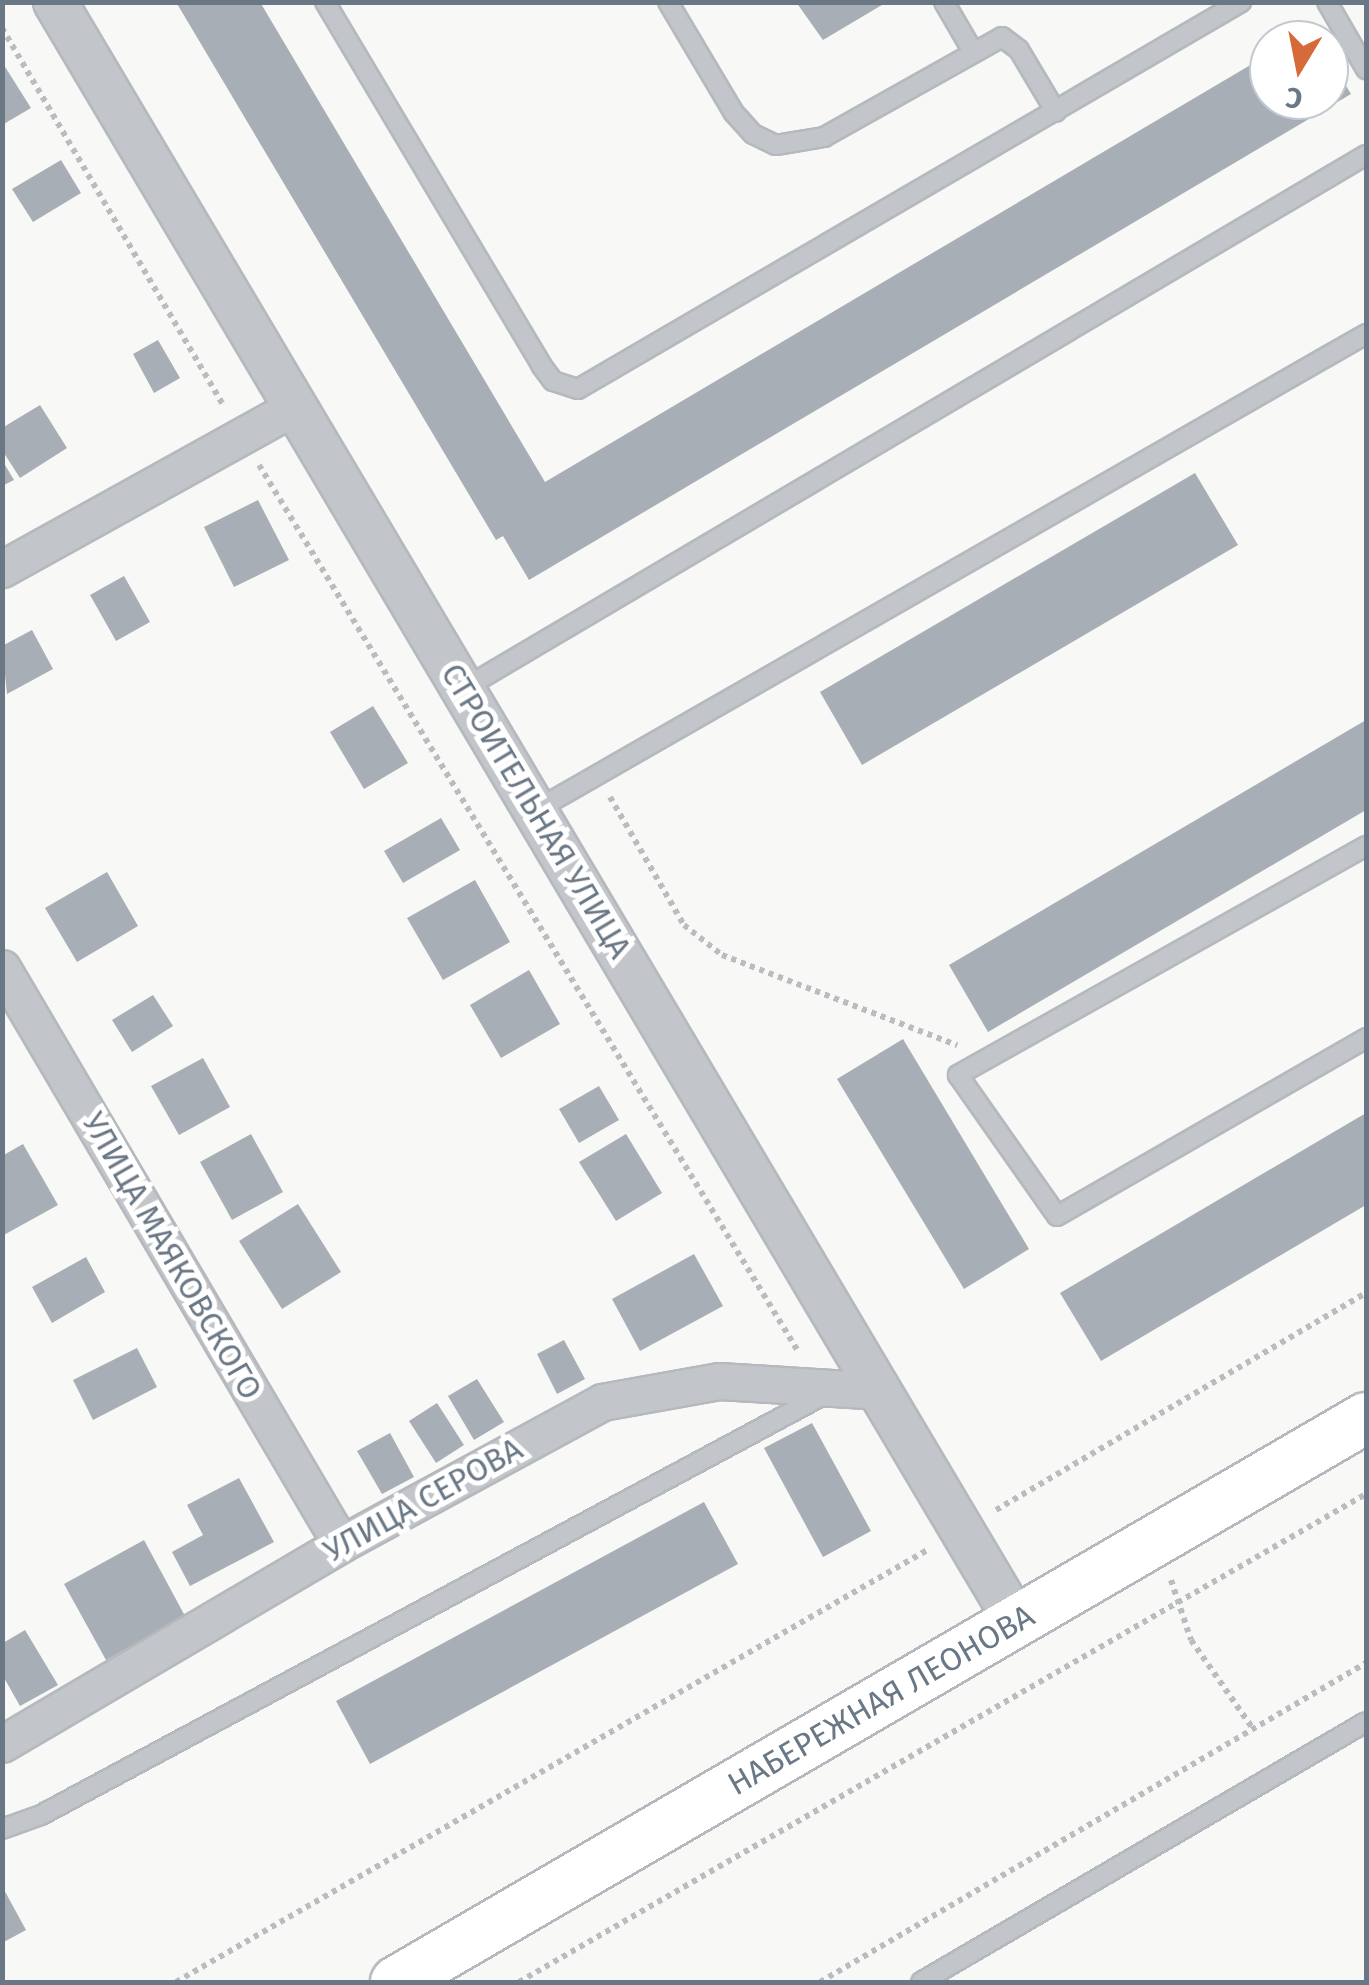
<!DOCTYPE html>
<meta charset="utf-8">
<style>
body{margin:0}
#map{position:relative;width:1369px;height:1985px;overflow:hidden;background:#f8f8f6;font-family:"Fira Sans",sans-serif}
div>[style]{position:absolute}
.building>*{inset:0;background:#a8aeb5}
.path>*{height:6px;margin-top:-3px;transform-origin:0;background:repeating-linear-gradient(90deg,#babdbf 0 5px,transparent 0 10px)}
.roads{filter:drop-shadow(2px 0 #b5b9be) drop-shadow(-2px 0 #b5b9be) drop-shadow(0 2px #b5b9be) drop-shadow(0 -2px #b5b9be)}
.service>*{height:18px;margin:-9px;padding:0 9px;transform-origin:9px;border-radius:9px;background:#c2c5c9}
.minor>*{height:35px;margin:-17.5px;padding:0 17.5px;transform-origin:17.5px;border-radius:17.5px;background:#c2c5c9}
.tertiary>*{height:42px;margin:-21px;padding:0 21px;transform-origin:21px;border-radius:21px;background:#c2c5c9}
.secondary>*{height:50px;margin:-25px;padding:0 25px;transform-origin:25px;border-radius:25px;background:#fff}
span{translate:-50% -50%;white-space:nowrap;text-align:center;line-height:1.15;-webkit-text-stroke:10px #fff;paint-order:stroke}
.street-label{font-size:32px;color:#6a7785}
.frame{position:absolute;inset:0;border:5px solid #6a7785;pointer-events:none}
.north{position:absolute;left:1249px;top:20px;width:100px;height:100px;box-sizing:border-box;background:#fff;border:2px solid #c3c9ce;border-radius:50%;rotate:190deg;font-size:28px;font-weight:700;line-height:40px;text-align:center;color:#6a7785}
.north::after{content:'';display:block;margin:auto;width:35px;height:45px;background:#d66a39;clip-path:polygon(50% 0,100% 100%,50% 72%,0 100%)}
</style>
<div id="map">
<div class="building">
<i style="clip-path:polygon(176px 2px,260px 2px,545px 482px,1269px 54px,1269px 100px,1329px 100px,1329px 58px,1351px 94px,529px 580px,503px 536px,496px 540px)"></i>
<i style="clip-path:polygon(796px 2px,887px 2px,823px 40px)"></i>
<i style="clip-path:polygon(1312px 29px,1318px 40px,1293px 40px)"></i>
<i style="clip-path:polygon(2px 62px,31px 108px,2px 125px)"></i>
<i style="clip-path:polygon(61px 160px,81px 193px,33px 222px,12px 189px)"></i>
<i style="clip-path:polygon(158px 340px,180px 378px,154px 393px,133px 354px)"></i>
<i style="clip-path:polygon(40px 405px,67px 448px,20px 478px,2px 450px,2px 428px)"></i>
<i style="clip-path:polygon(2px 460px,14px 480px,2px 486px)"></i>
<i style="clip-path:polygon(1195px 473px,1238px 545px,862px 765px,820px 692px)"></i>
<i style="clip-path:polygon(258px 500px,289px 560px,234px 587px,204px 527px)"></i>
<i style="clip-path:polygon(124px 576px,150px 622px,116px 641px,90px 595px)"></i>
<i style="clip-path:polygon(32px 630px,53px 669px,7px 694px,2px 646px)"></i>
<i style="clip-path:polygon(373px 706px,408px 763px,364px 789px,330px 732px)"></i>
<i style="clip-path:polygon(1366px 720px,1366px 810px,988px 1032px,949px 965px)"></i>
<i style="clip-path:polygon(441px 818px,460px 850px,403px 883px,384px 851px)"></i>
<i style="clip-path:polygon(107px 872px,138px 926px,77px 962px,45px 908px)"></i>
<i style="clip-path:polygon(475px 880px,510px 942px,443px 980px,407px 918px)"></i>
<i style="clip-path:polygon(529px 970px,560px 1024px,501px 1058px,470px 1005px)"></i>
<i style="clip-path:polygon(153px 995px,173px 1026px,132px 1052px,112px 1020px)"></i>
<i style="clip-path:polygon(903px 1039px,1029px 1249px,964px 1289px,837px 1079px)"></i>
<i style="clip-path:polygon(203px 1058px,230px 1107px,179px 1135px,151px 1086px)"></i>
<i style="clip-path:polygon(599px 1086px,619px 1120px,579px 1143px,559px 1109px)"></i>
<i style="clip-path:polygon(1366px 1113px,1366px 1205px,1101px 1361px,1060px 1293px)"></i>
<i style="clip-path:polygon(251px 1134px,283px 1192px,232px 1220px,200px 1162px)"></i>
<i style="clip-path:polygon(626px 1134px,662px 1193px,616px 1221px,579px 1162px)"></i>
<i style="clip-path:polygon(23px 1144px,58px 1205px,2px 1236px,2px 1156px)"></i>
<i style="clip-path:polygon(298px 1204px,341px 1272px,282px 1309px,239px 1241px)"></i>
<i style="clip-path:polygon(694px 1254px,723px 1306px,640px 1351px,612px 1299px)"></i>
<i style="clip-path:polygon(86px 1257px,105px 1292px,52px 1323px,32px 1287px)"></i>
<i style="clip-path:polygon(564px 1340px,585px 1379px,557px 1394px,537px 1354px)"></i>
<i style="clip-path:polygon(137px 1348px,157px 1387px,93px 1420px,73px 1380px)"></i>
<i style="clip-path:polygon(477px 1379px,504px 1422px,474px 1440px,448px 1396px)"></i>
<i style="clip-path:polygon(437px 1403px,464px 1445px,436px 1463px,409px 1421px)"></i>
<i style="clip-path:polygon(812px 1423px,871px 1531px,823px 1557px,764px 1448px)"></i>
<i style="clip-path:polygon(390px 1433px,414px 1477px,382px 1494px,357px 1451px)"></i>
<i style="clip-path:polygon(239px 1478px,274px 1542px,190px 1586px,172px 1552px,203px 1535px,187px 1505px)"></i>
<i style="clip-path:polygon(704px 1502px,738px 1564px,370px 1764px,336px 1701px)"></i>
<i style="clip-path:polygon(144px 1540px,185px 1616px,106px 1660px,64px 1584px)"></i>
<i style="clip-path:polygon(25px 1630px,58px 1685px,20px 1706px,3px 1676px,3px 1643px)"></i>
<i style="clip-path:polygon(2px 1886px,26px 1930px,2px 1943px)"></i>
</div>
<div class="path">
<i style="left:2px;top:28px;width:439px;rotate:59.6deg"></i>
<i style="left:259px;top:465px;width:1037px;rotate:58.69deg"></i>
<i style="left:610px;top:797px;width:148px;rotate:60deg"></i>
<i style="left:684px;top:925px;width:48px;rotate:38.3deg"></i>
<i style="left:722px;top:955px;width:252px;rotate:21deg"></i>
<i style="left:996px;top:1510px;width:429px;rotate:-30.4deg"></i>
<i style="left:1171px;top:1580px;width:63px;rotate:71.6deg"></i>
<i style="left:1191px;top:1640px;width:108px;rotate:55.1deg"></i>
<i style="left:176px;top:1982px;width:869px;rotate:-29.9deg"></i>
<i style="left:519px;top:1982px;width:978px;rotate:-29.95deg"></i>
<i style="left:820px;top:1982px;width:632px;rotate:-30.3deg"></i>
</div>
<div class="roads">
<div class="service">
<i style="left:325px;top:2px;width:422px;rotate:59.2deg"></i>
<i style="left:541px;top:365px;width:20px;rotate:53deg"></i>
<i style="left:553px;top:381px;width:26px;rotate:18deg"></i>
<i style="left:578px;top:389px;width:768px;rotate:-30.27deg"></i>
<i style="left:668px;top:2px;width:129px;rotate:59.3deg"></i>
<i style="left:734px;top:113px;width:28px;rotate:48deg"></i>
<i style="left:753px;top:134px;width:25px;rotate:26deg"></i>
<i style="left:776px;top:145px;width:49px;rotate:-9.5deg"></i>
<i style="left:824px;top:137px;width:204px;rotate:-29.3deg"></i>
<i style="left:1002px;top:37px;width:21px;rotate:37deg"></i>
<i style="left:1019px;top:50px;width:72px;rotate:59.2deg"></i>
<i style="left:944px;top:2px;width:56px;rotate:59.7deg"></i>
<i style="left:1327px;top:2px;width:78px;rotate:59.8deg"></i>
<i style="left:463px;top:689px;width:1049px;rotate:-30.6deg"></i>
<i style="left:536px;top:810px;width:957px;rotate:-29.83deg"></i>
<i style="left:1366px;top:846px;width:468px;rotate:150.7deg"></i>
<i style="left:958px;top:1075px;width:172px;rotate:54.9deg"></i>
<i style="left:1057px;top:1216px;width:357px;rotate:-29.9deg"></i>
<i style="left:2px;top:1829px;width:41px;rotate:-19.7deg"></i>
<i style="left:41px;top:1815px;width:892px;rotate:-28.23deg"></i>
<i style="left:921px;top:1982px;width:515px;rotate:-30.3deg"></i>
</div>
<div class="minor">
<i style="left:2px;top:569px;width:332px;rotate:-29deg"></i>
<i style="left:2px;top:968px;width:668px;rotate:59.52deg"></i>
<i style="left:2px;top:1744px;width:394px;rotate:-30.5deg"></i>
<i style="left:341px;top:1544px;width:297px;rotate:-28.5deg"></i>
<i style="left:602px;top:1402px;width:119px;rotate:-10.2deg"></i>
<i style="left:719px;top:1381px;width:163px;rotate:3.5deg"></i>
</div>
<div class="tertiary">
<i style="left:55px;top:2px;width:1883px;rotate:59.31deg"></i>
</div>
<div class="secondary">
<i style="left:396px;top:1982px;width:1122px;rotate:-30.18deg"></i>
</div>
</div>
<div class="street-label">
<span style="left:536px;top:811px;rotate:59deg">СТРОИТЕЛЬНАЯ УЛИЦА</span>
<span style="left:172px;top:1256px;rotate:60deg">УЛИЦА МАЯКОВСКОГО</span>
<span style="left:423px;top:1500px;rotate:-29deg">УЛИЦА СЕРОВА</span>
<span style="left:881px;top:1700px;rotate:-30deg">НАБЕРЕЖНАЯ ЛЕОНОВА</span>
</div>
<div class="frame"></div>
<div class="north">С</div>
</div>
